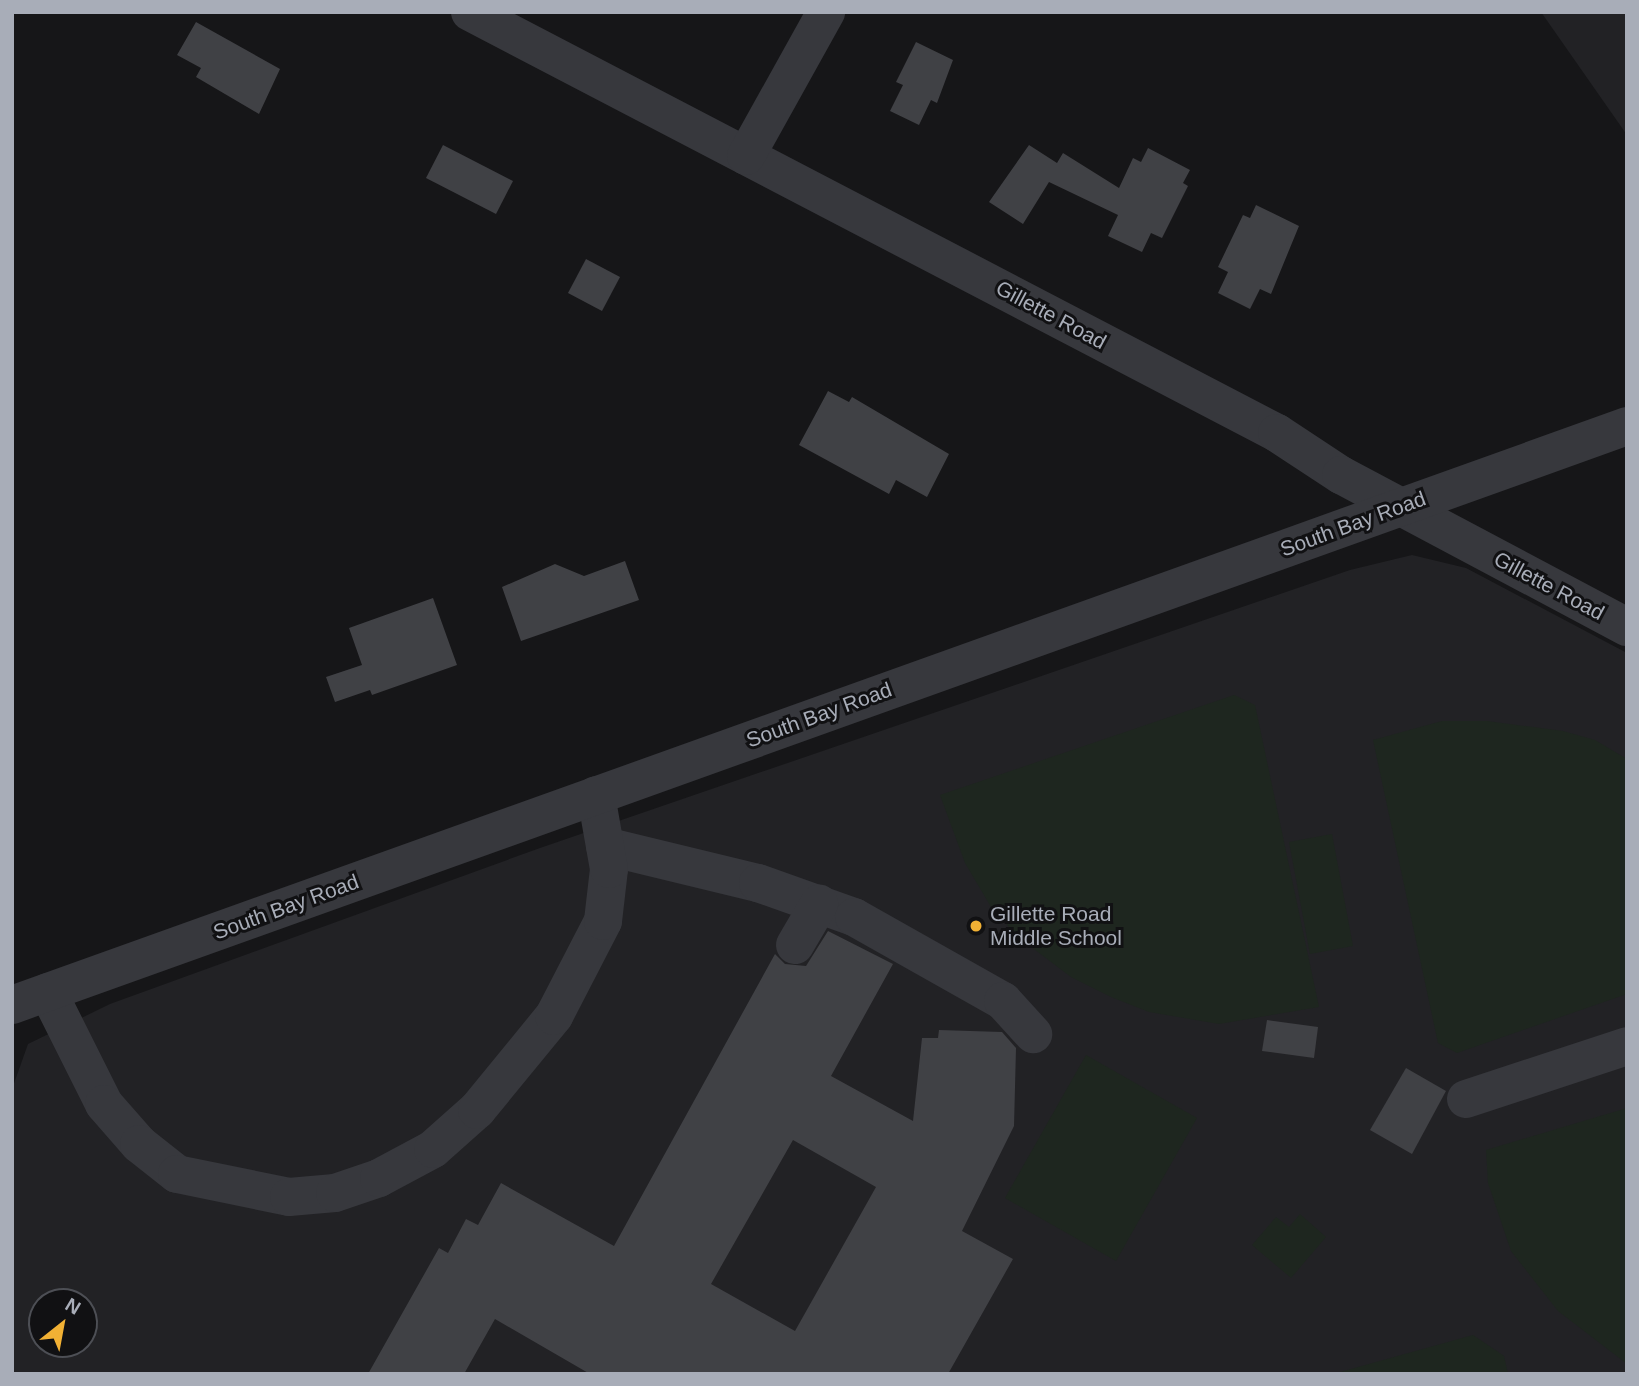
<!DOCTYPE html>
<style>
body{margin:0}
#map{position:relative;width:1639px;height:1386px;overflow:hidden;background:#161618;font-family:Helvetica,sans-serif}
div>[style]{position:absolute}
.built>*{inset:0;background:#222225}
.green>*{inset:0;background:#1e261f}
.building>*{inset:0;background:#404145}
.minor>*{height:38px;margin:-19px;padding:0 19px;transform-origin:19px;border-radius:19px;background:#37383d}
.dots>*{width:19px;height:19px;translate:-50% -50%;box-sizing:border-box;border:4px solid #111113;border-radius:50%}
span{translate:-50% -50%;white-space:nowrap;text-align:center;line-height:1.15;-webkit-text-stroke:6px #111113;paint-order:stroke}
.street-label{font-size:21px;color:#a8adb8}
.poi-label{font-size:21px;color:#a8adb8}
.left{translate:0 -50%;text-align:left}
.frame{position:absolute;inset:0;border:14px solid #a8adb8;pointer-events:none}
.north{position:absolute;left:28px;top:1288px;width:70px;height:70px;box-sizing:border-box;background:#111113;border:2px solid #4d4f55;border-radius:50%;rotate:31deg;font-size:19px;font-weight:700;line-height:28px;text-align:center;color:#a8adb8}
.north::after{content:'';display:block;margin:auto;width:24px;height:32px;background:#f2b134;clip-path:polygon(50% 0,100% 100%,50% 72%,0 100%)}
</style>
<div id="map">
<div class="built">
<i style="clip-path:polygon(1541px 12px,1627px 12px,1627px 135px)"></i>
<i style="clip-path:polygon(evenodd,1412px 555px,1466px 568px,1627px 653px,1627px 1374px,12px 1374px,12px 1089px,28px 1044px,110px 1004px,540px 848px,1350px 570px,1412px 555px,42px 1302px,84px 1302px,84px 1344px,42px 1344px,42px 1302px)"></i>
</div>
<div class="green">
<i style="clip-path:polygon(1234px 695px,1255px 705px,1319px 1007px,1219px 1024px,1149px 1012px,1111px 997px,1071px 977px,1018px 937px,991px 907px,965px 863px,940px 795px)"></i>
<i style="clip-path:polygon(1442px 721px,1487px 721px,1563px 731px,1595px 740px,1627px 759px,1627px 994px,1457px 1053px,1438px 1043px,1373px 740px)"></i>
<i style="clip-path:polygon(1332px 834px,1353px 946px,1310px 954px,1289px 842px)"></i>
<i style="clip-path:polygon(1086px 1055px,1197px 1118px,1116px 1261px,1005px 1198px)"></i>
<i style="clip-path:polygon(1627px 1108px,1627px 1364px,1558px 1311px,1511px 1251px,1488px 1183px,1486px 1150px)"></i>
<i style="clip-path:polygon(1300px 1214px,1326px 1237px,1291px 1278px,1252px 1245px,1276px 1217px,1289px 1227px)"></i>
<i style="clip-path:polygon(1473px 1335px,1504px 1356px,1508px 1374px,1333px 1374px)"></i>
</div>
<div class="building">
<i style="clip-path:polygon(196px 22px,280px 69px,259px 114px,196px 77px,201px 68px,177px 55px)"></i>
<i style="clip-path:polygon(916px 42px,953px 60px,937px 103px,931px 100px,919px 125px,890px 111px,903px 85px,896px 82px)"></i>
<i style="clip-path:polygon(443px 145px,513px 181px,496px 214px,426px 178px)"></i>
<i style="clip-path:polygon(1029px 145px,1057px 163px,1063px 153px,1119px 188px,1133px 158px,1141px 162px,1148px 148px,1190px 170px,1183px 183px,1188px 186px,1162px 238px,1151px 233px,1142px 252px,1108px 236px,1118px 215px,1049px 182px,1023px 224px,989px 202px)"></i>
<i style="clip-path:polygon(1256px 205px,1299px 226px,1271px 294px,1260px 289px,1250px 309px,1218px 293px,1228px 272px,1218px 267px,1243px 215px,1250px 218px)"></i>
<i style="clip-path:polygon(586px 259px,620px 277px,602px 311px,568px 293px)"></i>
<i style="clip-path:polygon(828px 391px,849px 402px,852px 397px,949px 454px,927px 497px,896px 480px,889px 494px,799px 445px)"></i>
<i style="clip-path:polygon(625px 561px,639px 600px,521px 641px,502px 587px,555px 564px,584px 576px)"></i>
<i style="clip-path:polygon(433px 598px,457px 665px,372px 695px,370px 690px,335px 702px,326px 677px,362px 665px,349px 628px)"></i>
<i style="clip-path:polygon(evenodd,828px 931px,893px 964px,831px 1076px,913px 1121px,922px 1038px,938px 1038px,939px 1030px,1002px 1032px,1016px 1048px,1014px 1126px,962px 1231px,1013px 1259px,948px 1374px,590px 1374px,495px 1319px,464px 1374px,368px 1374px,439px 1248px,448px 1253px,466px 1219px,478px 1225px,501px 1183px,614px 1246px,775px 954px,785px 964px,806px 966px,828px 931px,793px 1140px,876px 1187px,795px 1331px,711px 1284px,793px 1140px)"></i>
<i style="clip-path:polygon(1267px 1020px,1318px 1027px,1314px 1058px,1262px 1051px)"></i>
<i style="clip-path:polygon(1406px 1068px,1446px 1091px,1412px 1154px,1370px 1130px)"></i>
</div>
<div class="minor">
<i style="left:470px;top:12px;width:910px;rotate:27.55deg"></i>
<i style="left:1277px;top:433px;width:77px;rotate:33.3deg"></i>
<i style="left:1341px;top:475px;width:324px;rotate:28deg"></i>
<i style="left:746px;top:156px;width:165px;rotate:-60.9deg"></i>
<i style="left:605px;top:846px;width:157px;rotate:13.6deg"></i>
<i style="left:758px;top:883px;width:102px;rotate:19.5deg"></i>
<i style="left:854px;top:917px;width:171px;rotate:29.4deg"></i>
<i style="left:1003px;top:1001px;width:45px;rotate:47.7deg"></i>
<i style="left:795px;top:945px;width:48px;rotate:-59.7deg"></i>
<i style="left:48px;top:992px;width:125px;rotate:63.4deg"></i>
<i style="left:104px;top:1104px;width:53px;rotate:48.8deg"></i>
<i style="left:139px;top:1144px;width:48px;rotate:38.3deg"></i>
<i style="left:177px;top:1174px;width:114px;rotate:11.6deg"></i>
<i style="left:289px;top:1197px;width:46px;rotate:-5deg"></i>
<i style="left:335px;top:1193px;width:46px;rotate:-18.8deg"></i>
<i style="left:379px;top:1178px;width:61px;rotate:-28.2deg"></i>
<i style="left:433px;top:1149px;width:59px;rotate:-41.6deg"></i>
<i style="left:477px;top:1110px;width:122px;rotate:-50.7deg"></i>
<i style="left:554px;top:1016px;width:107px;rotate:-62.7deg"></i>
<i style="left:603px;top:921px;width:52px;rotate:-83.4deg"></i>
<i style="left:609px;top:869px;width:75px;rotate:-100deg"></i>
<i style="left:12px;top:1005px;width:1716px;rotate:-19.72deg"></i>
<i style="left:1466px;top:1099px;width:169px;rotate:-18.2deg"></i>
</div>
<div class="dots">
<i style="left:976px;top:926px;background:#f2b134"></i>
</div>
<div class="street-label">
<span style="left:1051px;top:315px;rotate:28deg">Gillette Road</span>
<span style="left:1353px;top:524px;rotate:-20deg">South Bay Road</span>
<span style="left:1549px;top:586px;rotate:28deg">Gillette Road</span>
<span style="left:819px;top:715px;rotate:-20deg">South Bay Road</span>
<span style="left:286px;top:907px;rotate:-20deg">South Bay Road</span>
</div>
<div class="poi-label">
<span class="left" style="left:990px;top:926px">Gillette Road<br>Middle School</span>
</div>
<div class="frame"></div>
<div class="north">N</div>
</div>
